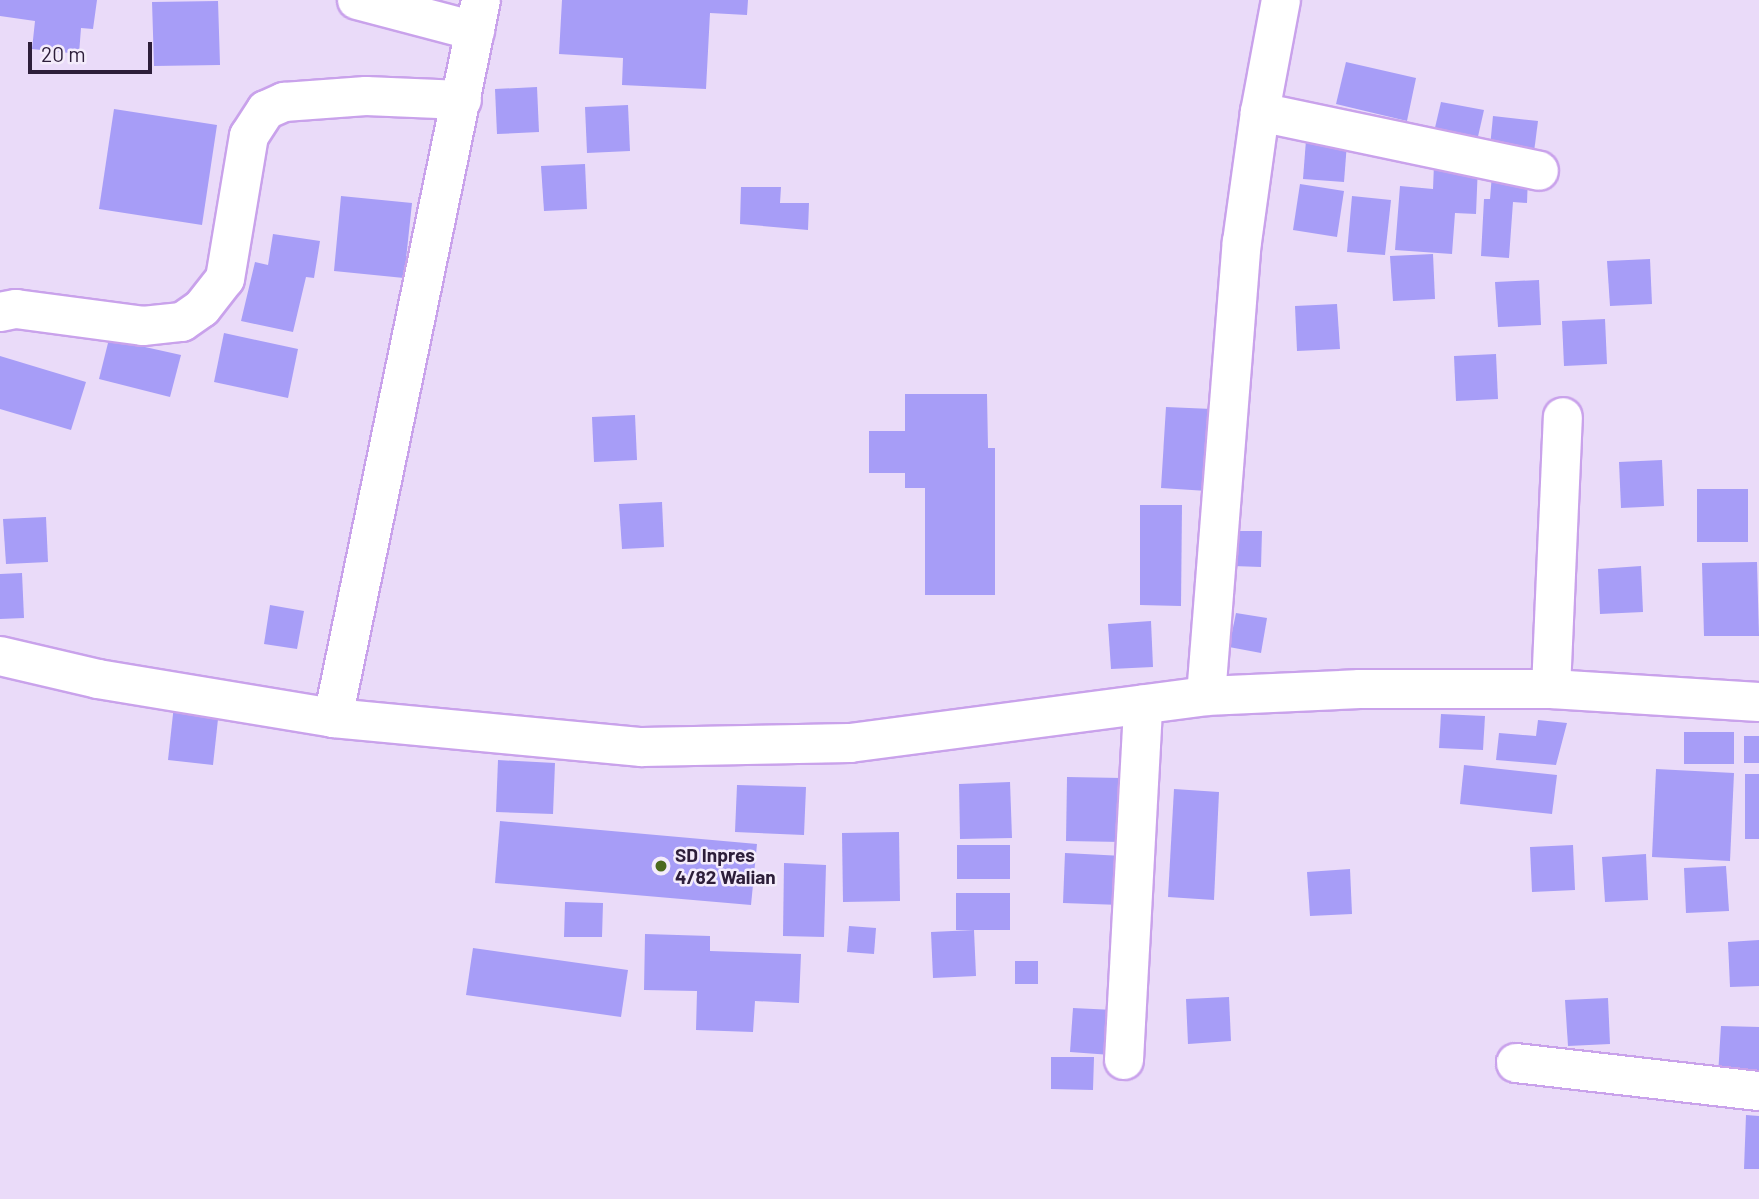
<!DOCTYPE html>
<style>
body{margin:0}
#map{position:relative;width:1759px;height:1199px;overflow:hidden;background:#eadbf9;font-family:Barlow,sans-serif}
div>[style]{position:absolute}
.building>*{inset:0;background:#a79df7}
.roads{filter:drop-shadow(2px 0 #c9a2eb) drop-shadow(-2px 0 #c9a2eb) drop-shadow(0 2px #c9a2eb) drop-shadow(0 -2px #c9a2eb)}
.minor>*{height:38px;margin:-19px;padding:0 19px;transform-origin:19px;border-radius:19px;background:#fff}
.dots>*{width:19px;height:19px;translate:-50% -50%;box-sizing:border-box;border:4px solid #f4ecfb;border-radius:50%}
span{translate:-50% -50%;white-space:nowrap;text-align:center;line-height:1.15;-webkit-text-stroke:5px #f4ecfb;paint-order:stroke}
.poi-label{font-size:19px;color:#2d1e3a;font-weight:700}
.left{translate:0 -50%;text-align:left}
.scale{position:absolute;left:28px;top:42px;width:124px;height:32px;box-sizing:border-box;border:4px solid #2d1e3a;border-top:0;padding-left:9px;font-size:21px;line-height:24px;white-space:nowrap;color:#2d1e3a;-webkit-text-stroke:5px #f4ecfb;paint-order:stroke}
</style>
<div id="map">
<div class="building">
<i style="clip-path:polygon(0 0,97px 0,93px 29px,81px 28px,79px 54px,32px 49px,35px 21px,0 16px)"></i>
<i style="clip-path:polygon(562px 0,748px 0,747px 15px,710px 13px,706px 89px,622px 85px,623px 58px,559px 54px)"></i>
<i style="clip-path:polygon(218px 1px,220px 65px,154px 66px,152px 2px)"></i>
<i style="clip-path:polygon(1346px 62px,1416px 78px,1407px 121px,1336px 104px)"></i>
<i style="clip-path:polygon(537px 87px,539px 132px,497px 134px,495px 89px)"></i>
<i style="clip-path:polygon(1441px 102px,1484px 110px,1477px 141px,1434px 132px)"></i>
<i style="clip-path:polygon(628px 105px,630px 151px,587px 153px,585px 107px)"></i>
<i style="clip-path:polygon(114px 109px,217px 125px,202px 225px,99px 209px)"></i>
<i style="clip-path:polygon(1493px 116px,1538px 121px,1534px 152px,1490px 147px)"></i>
<i style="clip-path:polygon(1306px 140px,1347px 143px,1344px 182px,1303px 179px)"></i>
<i style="clip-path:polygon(585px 164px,587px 209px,544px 211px,541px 166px)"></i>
<i style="clip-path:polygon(1434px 164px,1478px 165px,1476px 214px,1455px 213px,1452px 254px,1395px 250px,1400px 186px,1433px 189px)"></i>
<i style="clip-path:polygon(1492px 174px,1528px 176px,1527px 203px,1513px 202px,1509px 258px,1481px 256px,1484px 199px,1490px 199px)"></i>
<i style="clip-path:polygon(1300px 184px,1344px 191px,1337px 237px,1293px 230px)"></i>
<i style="clip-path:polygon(741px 187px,781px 187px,780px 203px,809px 203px,808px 230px,740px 224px)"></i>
<i style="clip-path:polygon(341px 196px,412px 203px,404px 278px,334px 271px)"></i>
<i style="clip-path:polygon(1352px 196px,1391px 200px,1385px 255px,1347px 252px)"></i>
<i style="clip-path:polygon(273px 234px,320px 241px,314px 278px,306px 277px,293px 332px,241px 321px,255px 262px,268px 265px)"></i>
<i style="clip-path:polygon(1433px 254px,1435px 299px,1393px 301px,1390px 256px)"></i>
<i style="clip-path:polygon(1650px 259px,1652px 304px,1610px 306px,1607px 261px)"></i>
<i style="clip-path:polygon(1539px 280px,1541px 325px,1498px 327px,1495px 282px)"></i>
<i style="clip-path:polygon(1337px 304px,1340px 349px,1297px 351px,1295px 306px)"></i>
<i style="clip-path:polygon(1605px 319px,1607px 364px,1564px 366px,1562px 321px)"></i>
<i style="clip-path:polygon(224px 333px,298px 349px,288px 398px,214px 382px)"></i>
<i style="clip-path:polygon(109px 339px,181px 355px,170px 397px,99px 379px)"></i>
<i style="clip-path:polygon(1496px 354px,1498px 399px,1456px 401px,1454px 356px)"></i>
<i style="clip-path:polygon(0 356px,86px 382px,71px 430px,0 409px)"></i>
<i style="clip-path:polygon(905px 394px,987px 394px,988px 448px,995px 448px,995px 595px,925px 595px,925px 488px,905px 488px,905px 473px,869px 473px,869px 431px,905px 431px)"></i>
<i style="clip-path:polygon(1166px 407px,1212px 409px,1207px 491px,1161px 488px)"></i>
<i style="clip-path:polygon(635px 415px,637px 460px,594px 462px,592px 417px)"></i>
<i style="clip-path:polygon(1662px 460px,1664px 506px,1621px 508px,1619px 462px)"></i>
<i style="clip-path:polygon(1697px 489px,1748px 489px,1748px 542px,1697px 542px)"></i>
<i style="clip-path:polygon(662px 502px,664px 547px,622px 549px,619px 504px)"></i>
<i style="clip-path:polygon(1140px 505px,1182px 505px,1181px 606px,1140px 605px)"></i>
<i style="clip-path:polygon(46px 517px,48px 562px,6px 564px,3px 519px)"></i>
<i style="clip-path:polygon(1234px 531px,1262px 531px,1261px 567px,1233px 566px)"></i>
<i style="clip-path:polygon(1757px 562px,1759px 636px,1704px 636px,1702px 563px)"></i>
<i style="clip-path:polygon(1641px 566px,1643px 612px,1600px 614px,1598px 569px)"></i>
<i style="clip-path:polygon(22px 573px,24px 618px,0 619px,0 574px)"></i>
<i style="clip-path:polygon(270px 605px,304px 611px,297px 649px,264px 644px)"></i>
<i style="clip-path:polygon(1236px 613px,1267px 618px,1261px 653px,1229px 647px)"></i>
<i style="clip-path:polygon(1151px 621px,1153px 667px,1111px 669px,1108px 624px)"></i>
<i style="clip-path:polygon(174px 705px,219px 710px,213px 765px,168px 760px)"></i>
<i style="clip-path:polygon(1441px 714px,1485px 716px,1483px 750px,1439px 748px)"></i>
<i style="clip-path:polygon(1538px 720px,1567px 723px,1556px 765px,1496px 760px,1499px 733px,1536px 736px)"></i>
<i style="clip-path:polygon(1684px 732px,1734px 732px,1734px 764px,1684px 764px)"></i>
<i style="clip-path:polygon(1744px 736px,1759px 736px,1759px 763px,1744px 763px)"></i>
<i style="clip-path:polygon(498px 760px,555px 763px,553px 814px,496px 812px)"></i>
<i style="clip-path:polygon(1464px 765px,1557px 775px,1552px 814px,1460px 804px)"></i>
<i style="clip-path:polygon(1656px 769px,1734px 773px,1730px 861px,1652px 857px)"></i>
<i style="clip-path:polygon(1745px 774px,1759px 774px,1759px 839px,1745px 839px)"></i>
<i style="clip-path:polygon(1067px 777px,1122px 778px,1122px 842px,1066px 841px)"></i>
<i style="clip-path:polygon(1010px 782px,1012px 838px,960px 839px,959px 784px)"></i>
<i style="clip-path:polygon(737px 785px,806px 787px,804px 835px,735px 832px)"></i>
<i style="clip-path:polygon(1174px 789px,1219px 792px,1214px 900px,1168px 897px)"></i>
<i style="clip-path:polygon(500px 821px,757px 844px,751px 905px,495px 883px)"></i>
<i style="clip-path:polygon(899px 832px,900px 901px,843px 902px,842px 833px)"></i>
<i style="clip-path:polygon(957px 845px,1010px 845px,1010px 879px,957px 879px)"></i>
<i style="clip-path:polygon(1573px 845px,1575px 890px,1532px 892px,1530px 847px)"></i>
<i style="clip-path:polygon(1065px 853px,1123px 856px,1121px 905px,1063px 903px)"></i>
<i style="clip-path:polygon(1646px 854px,1648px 900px,1605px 902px,1602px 857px)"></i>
<i style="clip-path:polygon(784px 863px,826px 865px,824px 937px,783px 936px)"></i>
<i style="clip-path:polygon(1726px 866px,1729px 911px,1686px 913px,1684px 868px)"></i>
<i style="clip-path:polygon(1350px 869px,1352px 914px,1310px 916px,1307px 872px)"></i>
<i style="clip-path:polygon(956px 893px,1010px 893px,1010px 930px,956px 930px)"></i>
<i style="clip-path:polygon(565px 902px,603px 903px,602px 937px,564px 937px)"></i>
<i style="clip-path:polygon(849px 926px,876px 928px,874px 954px,847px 952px)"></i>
<i style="clip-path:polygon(974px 930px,976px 976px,933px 978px,931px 932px)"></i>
<i style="clip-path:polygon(645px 934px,710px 936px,710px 951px,801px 954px,799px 1003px,755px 1001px,753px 1032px,696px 1030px,697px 991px,644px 990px)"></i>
<i style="clip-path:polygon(1759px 940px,1759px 986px,1730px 987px,1728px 942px)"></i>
<i style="clip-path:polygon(473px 948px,628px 970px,621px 1017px,466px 995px)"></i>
<i style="clip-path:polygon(1015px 961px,1038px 961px,1038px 984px,1015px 984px)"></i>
<i style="clip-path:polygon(1229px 997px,1231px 1041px,1188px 1044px,1186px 999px)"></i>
<i style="clip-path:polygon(1608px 998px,1610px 1044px,1568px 1046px,1565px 1000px)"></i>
<i style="clip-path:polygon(1073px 1008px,1114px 1010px,1111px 1055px,1070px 1052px)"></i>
<i style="clip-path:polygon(1721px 1026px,1759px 1027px,1759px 1076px,1718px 1075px)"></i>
<i style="clip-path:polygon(1051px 1057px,1094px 1057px,1093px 1090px,1051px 1089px)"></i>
<i style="clip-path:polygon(1746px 1115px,1759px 1116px,1759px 1169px,1744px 1169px)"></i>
</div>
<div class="roads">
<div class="minor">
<i style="left:357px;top:0;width:122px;rotate:14.7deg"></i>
<i style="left:1260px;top:112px;width:114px;rotate:-79.4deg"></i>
<i style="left:0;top:312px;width:16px;rotate:-11deg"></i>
<i style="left:16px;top:309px;width:128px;rotate:7.6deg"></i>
<i style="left:143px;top:326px;width:39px;rotate:-6deg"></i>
<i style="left:182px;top:322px;width:24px;rotate:-35deg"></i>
<i style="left:202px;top:308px;width:37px;rotate:-52deg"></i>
<i style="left:225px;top:279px;width:145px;rotate:-80.5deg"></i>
<i style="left:249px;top:136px;width:31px;rotate:-57deg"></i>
<i style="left:266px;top:110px;width:20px;rotate:-24deg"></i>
<i style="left:284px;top:102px;width:82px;rotate:-4.2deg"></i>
<i style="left:366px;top:96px;width:96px;rotate:2.4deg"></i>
<i style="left:0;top:656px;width:101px;rotate:13.2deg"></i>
<i style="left:98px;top:679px;width:238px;rotate:9.4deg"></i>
<i style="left:333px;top:718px;width:310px;rotate:5.4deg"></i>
<i style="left:642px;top:747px;width:208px;rotate:-1.1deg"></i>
<i style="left:850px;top:743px;width:359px;rotate:-7.5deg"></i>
<i style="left:1206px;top:696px;width:154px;rotate:-2.6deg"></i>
<i style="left:1360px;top:689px;width:191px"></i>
<i style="left:1551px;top:689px;width:208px;rotate:3.6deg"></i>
<i style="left:1551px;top:689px;width:272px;rotate:-87.5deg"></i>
<i style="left:1206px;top:696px;width:455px;rotate:-85.5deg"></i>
<i style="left:1242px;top:242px;width:131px;rotate:-82.1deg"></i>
<i style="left:1260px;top:112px;width:285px;rotate:11.9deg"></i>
<i style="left:333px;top:718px;width:733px;rotate:-78.35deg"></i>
<i style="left:1124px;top:1060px;width:356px;rotate:-86.9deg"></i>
<i style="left:1516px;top:1063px;width:245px;rotate:6.6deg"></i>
</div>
</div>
<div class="dots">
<i style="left:661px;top:866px;background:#4c6a1e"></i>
</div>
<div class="poi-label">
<span class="left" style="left:675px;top:866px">SD Inpres<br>4/82 Walian</span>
</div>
<div class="scale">20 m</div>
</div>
